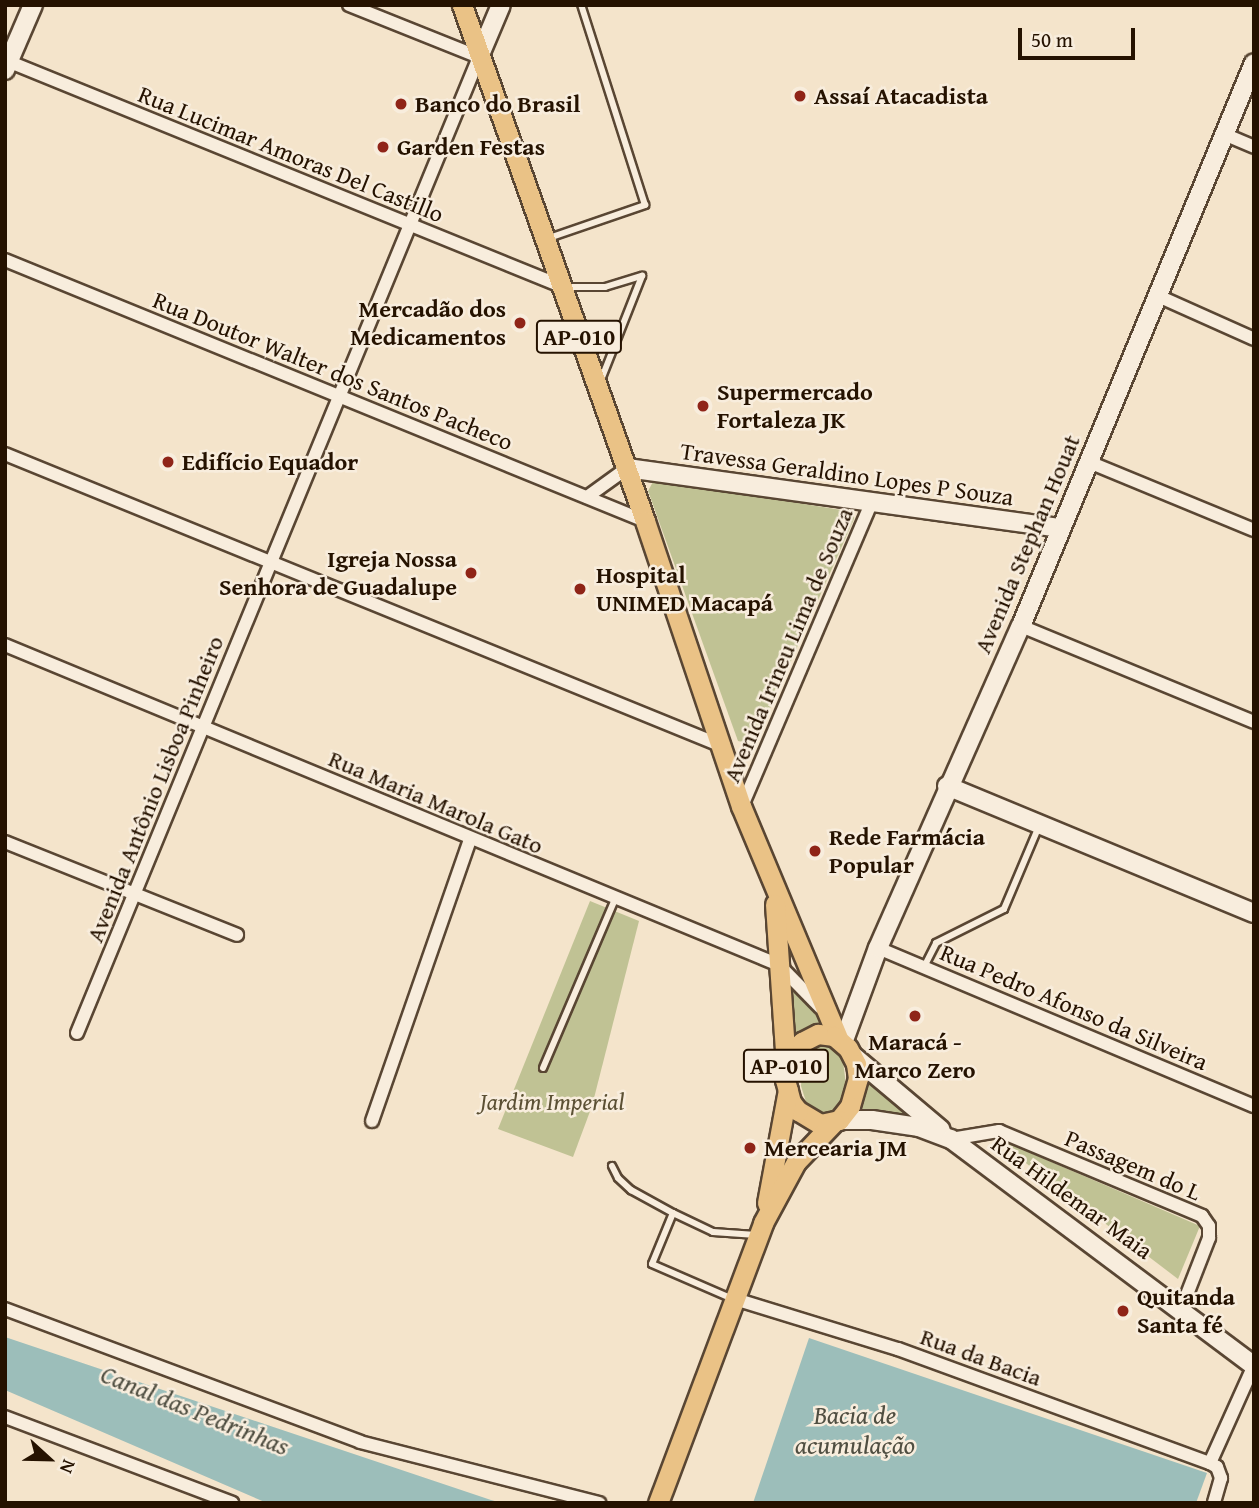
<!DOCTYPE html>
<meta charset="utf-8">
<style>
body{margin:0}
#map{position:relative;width:1259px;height:1508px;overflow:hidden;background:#f4e4cb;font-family:"Gentium Book Plus",serif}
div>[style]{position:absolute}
.green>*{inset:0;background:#c0c294}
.water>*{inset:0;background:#9cbeba}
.roads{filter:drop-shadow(2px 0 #594633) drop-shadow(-2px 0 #594633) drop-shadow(0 2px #594633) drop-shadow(0 -2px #594633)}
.lane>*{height:6px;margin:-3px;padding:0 3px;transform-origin:3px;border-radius:3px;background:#f8eddd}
.street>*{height:12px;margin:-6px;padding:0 6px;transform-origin:6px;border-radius:6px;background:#f8eddd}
.secondary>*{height:18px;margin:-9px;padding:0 9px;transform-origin:9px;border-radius:9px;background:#f8eddd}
.primary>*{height:19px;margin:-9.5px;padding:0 9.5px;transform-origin:9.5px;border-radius:9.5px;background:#eac286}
.dots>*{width:19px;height:19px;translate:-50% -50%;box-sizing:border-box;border:4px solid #f8eddd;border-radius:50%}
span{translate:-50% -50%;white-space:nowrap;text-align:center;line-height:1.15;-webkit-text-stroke:5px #f8eddd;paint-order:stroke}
.shield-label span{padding:2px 5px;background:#f8eddd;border:2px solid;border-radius:5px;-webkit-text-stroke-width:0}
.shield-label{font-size:23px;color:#251200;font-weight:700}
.poi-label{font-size:24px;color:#251200;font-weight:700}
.left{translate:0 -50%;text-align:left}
.right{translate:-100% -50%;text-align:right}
.street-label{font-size:24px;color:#251200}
.park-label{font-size:24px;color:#5b5034;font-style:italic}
.water-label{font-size:26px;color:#4f4e41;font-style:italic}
.frame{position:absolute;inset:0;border:7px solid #251200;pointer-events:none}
.north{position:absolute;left:14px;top:1424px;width:70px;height:70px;-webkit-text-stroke:5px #f8eddd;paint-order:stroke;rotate:112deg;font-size:19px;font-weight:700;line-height:28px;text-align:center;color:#251200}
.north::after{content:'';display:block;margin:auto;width:24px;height:32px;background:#251200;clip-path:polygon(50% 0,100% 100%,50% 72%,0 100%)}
.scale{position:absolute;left:1018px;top:28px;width:117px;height:32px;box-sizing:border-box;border:4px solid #251200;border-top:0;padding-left:9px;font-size:21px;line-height:24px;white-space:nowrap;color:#251200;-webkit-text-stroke:5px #f8eddd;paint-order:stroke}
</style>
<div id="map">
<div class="green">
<i style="clip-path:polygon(654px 480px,854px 512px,854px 519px,756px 740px,751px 744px,738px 741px,648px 491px)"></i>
<i style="clip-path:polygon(590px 901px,639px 921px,592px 1106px,573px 1157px,498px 1129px)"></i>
<i style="clip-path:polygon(787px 978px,827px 1022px,825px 1028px,798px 1036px,788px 1031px)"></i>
<i style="clip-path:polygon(822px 1044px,834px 1049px,843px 1061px,846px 1085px,838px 1109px,821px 1115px,807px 1105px,801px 1086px,803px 1058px,814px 1045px)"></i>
<i style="clip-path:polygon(865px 1073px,915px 1114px,857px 1113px,863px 1096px)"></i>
<i style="clip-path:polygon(989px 1135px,1200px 1226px,1178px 1279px)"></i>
</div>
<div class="water">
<i style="clip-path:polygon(5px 1337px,491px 1500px,502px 1503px,267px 1503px,5px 1390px)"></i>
<i style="clip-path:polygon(809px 1338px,1207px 1473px,1196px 1503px,753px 1503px)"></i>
</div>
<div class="roads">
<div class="lane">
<i style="left:549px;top:238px;width:102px;rotate:-19deg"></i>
<i style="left:645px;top:205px;width:210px;rotate:-107.7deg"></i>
<i style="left:565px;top:287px;width:40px"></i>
<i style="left:605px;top:287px;width:39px;rotate:-17deg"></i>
<i style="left:601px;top:380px;width:112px;rotate:-68.5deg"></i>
<i style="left:924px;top:967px;width:27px;rotate:-63deg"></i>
<i style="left:936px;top:943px;width:76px;rotate:-26.6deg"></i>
<i style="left:1004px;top:909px;width:90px;rotate:-67.1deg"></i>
<i style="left:543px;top:1068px;width:184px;rotate:-66.9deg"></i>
<i style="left:612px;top:1166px;width:13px;rotate:63deg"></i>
<i style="left:618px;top:1178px;width:18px;rotate:43deg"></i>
<i style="left:631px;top:1190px;width:48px;rotate:28.7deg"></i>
<i style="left:673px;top:1213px;width:44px;rotate:25.4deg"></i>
<i style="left:713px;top:1232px;width:43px;rotate:4deg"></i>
<i style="left:673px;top:1213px;width:55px;rotate:112.4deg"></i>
<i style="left:652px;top:1264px;width:88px;rotate:23.4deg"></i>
</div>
<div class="street">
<i style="left:5px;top:60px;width:600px;rotate:22.12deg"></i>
<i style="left:1224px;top:134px;width:33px;rotate:23deg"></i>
<i style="left:5px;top:260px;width:691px;rotate:22.19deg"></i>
<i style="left:1158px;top:296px;width:105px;rotate:24.1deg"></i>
<i style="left:5px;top:454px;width:772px;rotate:22.15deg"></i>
<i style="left:1089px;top:462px;width:178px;rotate:22.4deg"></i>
<i style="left:587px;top:497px;width:49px;rotate:-35.9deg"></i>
<i style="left:1021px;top:626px;width:252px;rotate:22.4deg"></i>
<i style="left:5px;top:645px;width:838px;rotate:22.46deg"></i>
<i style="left:779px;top:965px;width:59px;rotate:45.7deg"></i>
<i style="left:742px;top:806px;width:332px;rotate:-66.9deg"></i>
<i style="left:5px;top:842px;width:250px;rotate:21.8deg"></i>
<i style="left:878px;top:948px;width:408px;rotate:22.8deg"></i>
<i style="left:77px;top:1033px;width:1056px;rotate:-67.61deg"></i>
<i style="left:479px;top:57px;width:140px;rotate:-158.2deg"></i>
<i style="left:372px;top:1121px;width:299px;rotate:-70.8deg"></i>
<i style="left:951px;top:1139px;width:49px;rotate:-9.5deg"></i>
<i style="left:999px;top:1131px;width:220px;rotate:22.7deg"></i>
<i style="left:1202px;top:1216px;width:12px;rotate:55deg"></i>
<i style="left:1209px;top:1226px;width:12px;rotate:90deg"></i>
<i style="left:1209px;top:1238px;width:77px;rotate:111.3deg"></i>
<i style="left:735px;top:1299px;width:170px;rotate:17.1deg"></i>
<i style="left:898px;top:1349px;width:332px;rotate:20.1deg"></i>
<i style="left:1210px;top:1463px;width:8px;rotate:30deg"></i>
<i style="left:1217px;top:1467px;width:12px;rotate:70deg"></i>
<i style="left:1221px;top:1478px;width:26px;rotate:106deg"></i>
<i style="left:5px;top:1309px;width:379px;rotate:20.5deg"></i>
<i style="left:360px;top:1442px;width:247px;rotate:14.3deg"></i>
<i style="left:5px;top:1417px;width:243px;rotate:20.7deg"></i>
<i style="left:1210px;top:1463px;width:107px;rotate:-65.8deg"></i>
</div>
<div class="secondary">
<i style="left:479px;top:57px;width:56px;rotate:-67.1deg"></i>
<i style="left:5px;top:70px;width:71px;rotate:-66.7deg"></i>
<i style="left:627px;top:468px;width:438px;rotate:7.9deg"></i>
<i style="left:947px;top:786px;width:332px;rotate:22.5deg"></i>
<i style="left:843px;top:1043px;width:101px;rotate:-69.8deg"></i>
<i style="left:878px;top:948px;width:352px;rotate:-66.1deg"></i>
<i style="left:1021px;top:626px;width:609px;rotate:-67.52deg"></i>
<i style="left:852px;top:1055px;width:116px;rotate:40.1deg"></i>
<i style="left:839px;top:1120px;width:33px"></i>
<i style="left:872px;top:1120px;width:48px;rotate:8.5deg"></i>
<i style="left:919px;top:1127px;width:34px;rotate:21deg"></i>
<i style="left:951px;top:1139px;width:379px;rotate:36.8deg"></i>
</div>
<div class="primary">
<i style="left:462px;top:5px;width:547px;rotate:70.47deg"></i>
<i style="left:645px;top:521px;width:301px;rotate:71.4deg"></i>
<i style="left:741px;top:806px;width:251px;rotate:67.3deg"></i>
<i style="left:775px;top:904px;width:162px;rotate:86.1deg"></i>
<i style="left:818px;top:1034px;width:16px;rotate:7deg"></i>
<i style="left:834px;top:1036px;width:18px;rotate:41deg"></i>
<i style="left:848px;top:1048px;width:18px;rotate:63deg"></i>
<i style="left:856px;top:1064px;width:14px;rotate:82deg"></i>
<i style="left:858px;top:1078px;width:29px;rotate:106deg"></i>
<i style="left:850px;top:1106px;width:18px;rotate:128deg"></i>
<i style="left:839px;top:1120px;width:19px;rotate:168deg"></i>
<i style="left:820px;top:1124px;width:26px;rotate:-149deg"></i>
<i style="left:798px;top:1111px;width:11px;rotate:-128deg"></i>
<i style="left:791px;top:1102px;width:23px;rotate:-105deg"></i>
<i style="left:785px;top:1080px;width:13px;rotate:-86deg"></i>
<i style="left:786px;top:1067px;width:20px;rotate:-66deg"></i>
<i style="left:794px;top:1049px;width:11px;rotate:-41deg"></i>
<i style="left:802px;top:1042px;width:18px;rotate:-27deg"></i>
<i style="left:767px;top:1203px;width:115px;rotate:-79.5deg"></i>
<i style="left:658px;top:1503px;width:299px;rotate:-69.4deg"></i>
<i style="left:763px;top:1223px;width:69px;rotate:-61.6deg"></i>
<i style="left:796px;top:1162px;width:55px;rotate:-46.5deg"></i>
</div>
</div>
<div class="dots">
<i style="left:800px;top:96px;background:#8f2418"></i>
<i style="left:401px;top:104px;background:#8f2418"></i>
<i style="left:383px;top:147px;background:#8f2418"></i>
<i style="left:520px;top:323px;background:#8f2418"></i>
<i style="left:703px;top:406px;background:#8f2418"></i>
<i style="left:168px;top:462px;background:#8f2418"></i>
<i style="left:471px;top:573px;background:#8f2418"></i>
<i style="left:580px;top:589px;background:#8f2418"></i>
<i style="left:815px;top:851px;background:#8f2418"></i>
<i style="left:915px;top:1016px;background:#8f2418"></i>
<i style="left:750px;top:1148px;background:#8f2418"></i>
<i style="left:1123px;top:1311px;background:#8f2418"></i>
</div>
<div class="shield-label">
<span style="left:579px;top:337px">AP-010</span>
<span style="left:786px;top:1066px">AP-010</span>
</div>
<div class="poi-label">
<span class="left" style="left:814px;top:96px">Assaí Atacadista</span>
<span class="left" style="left:415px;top:104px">Banco do Brasil</span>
<span class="left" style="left:397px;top:147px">Garden Festas</span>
<span class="right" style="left:506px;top:323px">Mercadão dos<br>Medicamentos</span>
<span class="left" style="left:717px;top:406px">Supermercado<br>Fortaleza JK</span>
<span class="left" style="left:182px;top:462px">Edifício Equador</span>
<span class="right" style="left:457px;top:573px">Igreja Nossa<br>Senhora de Guadalupe</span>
<span class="left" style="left:596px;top:589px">Hospital<br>UNIMED Macapá</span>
<span class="left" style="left:829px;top:851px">Rede Farmácia<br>Popular</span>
<span style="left:915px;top:1056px">Maracá -<br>Marco Zero</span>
<span class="left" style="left:764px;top:1148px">Mercearia JM</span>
<span class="left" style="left:1137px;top:1311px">Quitanda<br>Santa fé</span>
</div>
<div class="street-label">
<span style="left:291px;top:154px;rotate:22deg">Rua Lucimar Amoras Del Castillo</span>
<span style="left:333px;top:371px;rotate:22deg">Rua Doutor Walter dos Santos Pacheco</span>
<span style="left:847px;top:474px;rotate:8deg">Travessa Geraldino Lopes P Souza</span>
<span style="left:1027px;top:544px;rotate:-67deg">Avenida Stephan Houat</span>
<span style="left:788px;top:645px;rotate:-67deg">Avenida Irineu Lima de Souza</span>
<span style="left:155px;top:789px;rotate:-68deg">Avenida Antônio Lisboa Pinheiro</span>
<span style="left:436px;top:802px;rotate:23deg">Rua Maria Marola Gato</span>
<span style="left:1074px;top:1007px;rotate:23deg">Rua Pedro Afonso da Silveira</span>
<span style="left:1133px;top:1165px;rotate:23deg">Passagem do L</span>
<span style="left:1072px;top:1197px;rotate:36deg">Rua Hildemar Maia</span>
<span style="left:981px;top:1357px;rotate:20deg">Rua da Bacia</span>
</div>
<div class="park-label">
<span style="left:552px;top:1102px">Jardim Imperial</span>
</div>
<div class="water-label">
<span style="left:195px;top:1410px;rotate:22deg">Canal das Pedrinhas</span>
<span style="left:855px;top:1430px">Bacia de<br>acumulação</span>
</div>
<div class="frame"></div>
<div class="north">N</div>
<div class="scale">50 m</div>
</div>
